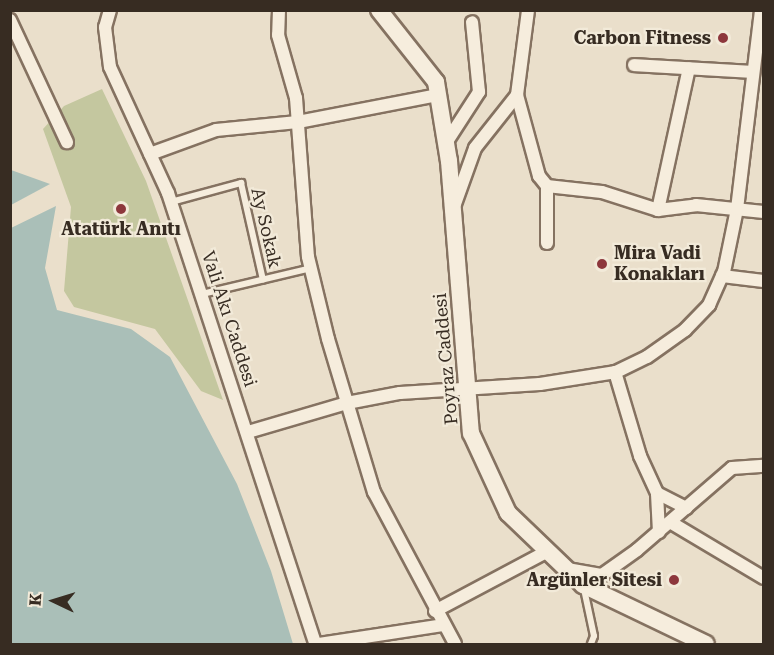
<!DOCTYPE html>
<meta charset="utf-8">
<style>
body{margin:0}
#map{position:relative;width:774px;height:655px;overflow:hidden;background:#eadfcb;font-family:"Roboto Serif",serif}
div>[style]{position:absolute}
.green>*{inset:0;background:#c4c79f}
.water>*{inset:0;background:#aabfb8}
.roads{filter:drop-shadow(2px 0 #857261) drop-shadow(-2px 0 #857261) drop-shadow(0 2px #857261) drop-shadow(0 -2px #857261)}
.lane>*{height:6px;margin:-3px;padding:0 3px;transform-origin:3px;border-radius:3px;background:#f6eddd}
.street>*{height:12px;margin:-6px;padding:0 6px;transform-origin:6px;border-radius:6px;background:#f6eddd}
.secondary>*{height:16px;margin:-8px;padding:0 8px;transform-origin:8px;border-radius:8px;background:#f6eddd}
.dots>*{width:16px;height:16px;translate:-50% -50%;box-sizing:border-box;border:3px solid #f2ead9;border-radius:50%}
span{translate:-50% -50%;white-space:nowrap;text-align:center;line-height:1.15;-webkit-text-stroke:4.5px #f2ead9;paint-order:stroke}
.poi-label{font-size:18px;color:#372c22;font-weight:700}
.right{translate:-100% -50%;text-align:right}
.left{translate:0 -50%;text-align:left}
.street-label{font-size:18px;color:#372c22}
.frame{position:absolute;inset:0;border:12px solid #372c22;pointer-events:none}
.north{position:absolute;left:24px;top:571px;width:60px;height:60px;-webkit-text-stroke:4px #f2ead9;paint-order:stroke;rotate:274deg;font-size:16px;font-weight:700;line-height:24px;text-align:center;color:#372c22}
.north::after{content:'';display:block;margin:auto;width:21px;height:27px;background:#372c22;clip-path:polygon(50% 0,100% 100%,50% 72%,0 100%)}
</style>
<div id="map">
<div class="green">
<i style="clip-path:polygon(102px 89px,146px 181px,223px 400px,201px 391px,155px 329px,74px 307px,64px 291px,71px 207px,43px 129px,64px 106px)"></i>
</div>
<div class="water">
<i style="clip-path:polygon(10px 170px,11px 170px,50px 184px,11px 205px)"></i>
<i style="clip-path:polygon(56px 206px,45px 268px,57px 310px,131px 329px,170px 357px,237px 484px,271px 571px,293px 644px,11px 644px,11px 228px)"></i>
</div>
<div class="roads">
<div class="lane">
<i style="left:171px;top:202px;width:73px;rotate:-15.2deg"></i>
<i style="left:241px;top:183px;width:99px;rotate:77.2deg"></i>
<i style="left:202px;top:294px;width:112px;rotate:-13.4deg"></i>
<i style="left:584px;top:589px;width:48px;rotate:78deg"></i>
<i style="left:594px;top:636px;width:9px;rotate:111deg"></i>
</div>
<div class="street">
<i style="left:110px;top:10px;width:18px;rotate:106deg"></i>
<i style="left:105px;top:27px;width:40px;rotate:82.9deg"></i>
<i style="left:110px;top:67px;width:139px;rotate:65.3deg"></i>
<i style="left:168px;top:193px;width:474px;rotate:71.9deg"></i>
<i style="left:279px;top:10px;width:25px;rotate:92deg"></i>
<i style="left:278px;top:35px;width:66px;rotate:74.1deg"></i>
<i style="left:296px;top:98px;width:159px;rotate:85.7deg"></i>
<i style="left:308px;top:257px;width:84px;rotate:76.3deg"></i>
<i style="left:328px;top:339px;width:160px;rotate:73.3deg"></i>
<i style="left:374px;top:492px;width:172px;rotate:61.9deg"></i>
<i style="left:10px;top:20px;width:135px;rotate:65deg"></i>
<i style="left:634px;top:65px;width:118px;rotate:3.4deg"></i>
<i style="left:517px;top:95px;width:84px;rotate:74.8deg"></i>
<i style="left:539px;top:176px;width:13px;rotate:51deg"></i>
<i style="left:547px;top:186px;width:57px;rotate:90deg"></i>
<i style="left:446px;top:143px;width:61px;rotate:-57.1deg"></i>
<i style="left:479px;top:92px;width:70px;rotate:-95.7deg"></i>
<i style="left:150px;top:154px;width:70px;rotate:-20deg"></i>
<i style="left:216px;top:130px;width:82px;rotate:-5.6deg"></i>
<i style="left:298px;top:122px;width:143px;rotate:-10.9deg"></i>
<i style="left:547px;top:186px;width:55px;rotate:6.2deg"></i>
<i style="left:602px;top:192px;width:59px;rotate:17.8deg"></i>
<i style="left:658px;top:210px;width:38px;rotate:-7deg"></i>
<i style="left:696px;top:205px;width:68px;rotate:5.9deg"></i>
<i style="left:455px;top:204px;width:59px;rotate:-70.3deg"></i>
<i style="left:475px;top:148px;width:68px;rotate:-51.6deg"></i>
<i style="left:517px;top:95px;width:86px;rotate:-82.6deg"></i>
<i style="left:658px;top:210px;width:145px;rotate:-77.7deg"></i>
<i style="left:722px;top:276px;width:42px;rotate:6.8deg"></i>
<i style="left:615px;top:372px;width:88px;rotate:73.4deg"></i>
<i style="left:640px;top:456px;width:41px;rotate:65.3deg"></i>
<i style="left:248px;top:432px;width:103px;rotate:-16.3deg"></i>
<i style="left:347px;top:403px;width:54px;rotate:-10.7deg"></i>
<i style="left:400px;top:393px;width:140px;rotate:-3.7deg"></i>
<i style="left:540px;top:384px;width:77px;rotate:-9deg"></i>
<i style="left:616px;top:372px;width:34px;rotate:-26deg"></i>
<i style="left:647px;top:357px;width:47px;rotate:-35.4deg"></i>
<i style="left:685px;top:330px;width:35px;rotate:-46deg"></i>
<i style="left:709px;top:305px;width:36px;rotate:-66deg"></i>
<i style="left:724px;top:272px;width:64px;rotate:-78.3deg"></i>
<i style="left:737px;top:209px;width:200px;rotate:-83.1deg"></i>
<i style="left:670px;top:522px;width:109px;rotate:30.8deg"></i>
<i style="left:659px;top:532px;width:39px;rotate:-93deg"></i>
<i style="left:657px;top:493px;width:33px;rotate:27deg"></i>
<i style="left:567px;top:569px;width:36px;rotate:10deg"></i>
<i style="left:602px;top:575px;width:43px;rotate:-35.5deg"></i>
<i style="left:637px;top:550px;width:125px;rotate:-40.8deg"></i>
<i style="left:732px;top:468px;width:32px;rotate:-4deg"></i>
<i style="left:435px;top:611px;width:126px;rotate:-28deg"></i>
<i style="left:319px;top:644px;width:125px;rotate:-8.7deg"></i>
</div>
<div class="secondary">
<i style="left:379px;top:10px;width:92px;rotate:51.6deg"></i>
<i style="left:436px;top:82px;width:80px;rotate:80.7deg"></i>
<i style="left:449px;top:161px;width:273px;rotate:85.4deg"></i>
<i style="left:471px;top:433px;width:88px;rotate:65.2deg"></i>
<i style="left:508px;top:513px;width:104px;rotate:43.8deg"></i>
<i style="left:583px;top:585px;width:136px;rotate:25.6deg"></i>
</div>
</div>
<div class="dots">
<i style="left:723px;top:38px;background:#8d373c"></i>
<i style="left:121px;top:209px;background:#8d373c"></i>
<i style="left:602px;top:264px;background:#8d373c"></i>
<i style="left:674px;top:580px;background:#8d373c"></i>
</div>
<div class="poi-label">
<span class="right" style="left:711px;top:38px">Carbon Fitness</span>
<span style="left:121px;top:229px">Atatürk Anıtı</span>
<span class="left" style="left:614px;top:264px">Mira Vadi<br>Konakları</span>
<span class="right" style="left:662px;top:580px">Argünler Sitesi</span>
</div>
<div class="street-label">
<span style="left:266px;top:228px;rotate:77deg">Ay Sokak</span>
<span style="left:229px;top:319px;rotate:72deg">Vali Akı Caddesi</span>
<span style="left:446px;top:359px;rotate:-95deg">Poyraz Caddesi</span>
</div>
<div class="frame"></div>
<div class="north">K</div>
</div>
